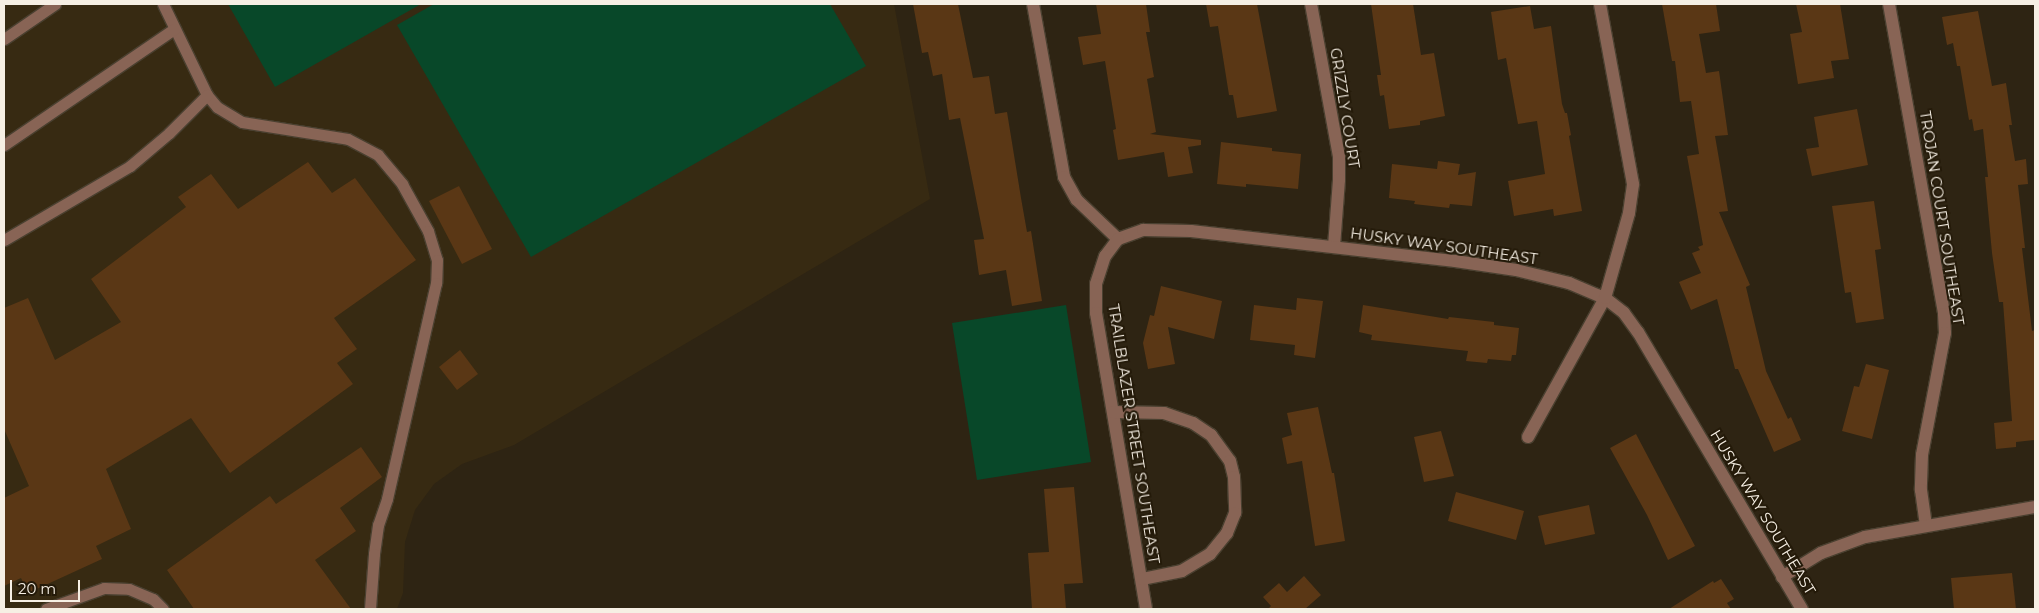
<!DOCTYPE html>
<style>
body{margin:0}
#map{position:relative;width:2039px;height:613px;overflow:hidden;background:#2e2413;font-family:Montserrat,sans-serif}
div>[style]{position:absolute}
.built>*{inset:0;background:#372a12}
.green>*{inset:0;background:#084829}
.building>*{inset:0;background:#5a3715}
.roads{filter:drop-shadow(1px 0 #4a4030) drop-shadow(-1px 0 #4a4030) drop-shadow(0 1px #4a4030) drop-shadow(0 -1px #4a4030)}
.lane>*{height:11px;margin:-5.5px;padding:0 5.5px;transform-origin:5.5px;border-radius:5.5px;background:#886455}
.street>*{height:12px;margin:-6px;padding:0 6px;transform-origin:6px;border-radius:6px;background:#886455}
span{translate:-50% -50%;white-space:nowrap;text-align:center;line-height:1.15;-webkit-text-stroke:4px #241a09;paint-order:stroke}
.street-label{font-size:15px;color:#f6efe4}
.frame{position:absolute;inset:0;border:5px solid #f6efe4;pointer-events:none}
.scale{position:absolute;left:10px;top:580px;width:70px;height:22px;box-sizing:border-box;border:2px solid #f6efe4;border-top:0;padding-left:6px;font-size:15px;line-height:18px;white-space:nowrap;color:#f6efe4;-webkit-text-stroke:4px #241a09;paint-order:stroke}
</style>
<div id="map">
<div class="built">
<i style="clip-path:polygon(4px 4px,894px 4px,930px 199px,514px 445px,462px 464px,434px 484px,415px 510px,405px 542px,403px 593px,397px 609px,4px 609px)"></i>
</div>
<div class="green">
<i style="clip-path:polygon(228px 4px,421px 4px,275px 87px)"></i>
<i style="clip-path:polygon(434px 4px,830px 4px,866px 66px,531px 257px,397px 25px)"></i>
<i style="clip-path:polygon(1066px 305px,1091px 462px,977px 480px,952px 323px)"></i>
</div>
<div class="building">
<i style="clip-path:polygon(913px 4px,958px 4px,973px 78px,989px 76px,995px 114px,1007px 112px,1021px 198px,1027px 232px,1031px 231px,1042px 301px,1012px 306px,1006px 270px,979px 275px,974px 240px,984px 239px,960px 118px,949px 120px,942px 74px,933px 76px,928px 52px,922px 53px)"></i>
<i style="clip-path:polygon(1096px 4px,1146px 4px,1150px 32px,1146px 32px,1154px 77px,1147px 79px,1156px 132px,1150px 134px,1201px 140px,1201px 145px,1188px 147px,1193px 173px,1168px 177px,1164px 152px,1118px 160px,1113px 130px,1116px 129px,1105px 61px,1083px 65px,1078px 37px,1101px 34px)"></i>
<i style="clip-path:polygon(1206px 4px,1257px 4px,1277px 111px,1237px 118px,1233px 95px,1229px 95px,1218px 26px,1210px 27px)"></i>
<i style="clip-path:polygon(1371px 4px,1413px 4px,1421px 55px,1434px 53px,1445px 116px,1420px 121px,1420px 125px,1389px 129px,1384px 95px,1380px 96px,1377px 75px,1381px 75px,1379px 61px)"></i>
<i style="clip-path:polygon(1662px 4px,1716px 4px,1720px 31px,1699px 34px,1706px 73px,1719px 71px,1728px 135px,1715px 136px,1728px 211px,1719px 212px,1750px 285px,1746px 287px,1766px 371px,1788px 419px,1791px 417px,1801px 440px,1774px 452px,1738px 369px,1735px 369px,1717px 299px,1691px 310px,1679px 282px,1701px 273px,1692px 253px,1700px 250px,1698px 247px,1703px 245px,1687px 156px,1699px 154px,1691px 101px,1680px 102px,1675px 61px,1672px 61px)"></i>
<i style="clip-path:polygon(1796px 4px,1840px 4px,1849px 59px,1831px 61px,1834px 78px,1798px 84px,1790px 34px,1802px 32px)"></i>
<i style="clip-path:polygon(1530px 6px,1534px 29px,1551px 26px,1562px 104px,1565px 113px,1567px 113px,1571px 135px,1569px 136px,1582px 211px,1554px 216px,1553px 209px,1514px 216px,1508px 181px,1545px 174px,1537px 121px,1518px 124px,1506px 58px,1498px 60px,1491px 12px)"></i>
<i style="clip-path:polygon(1978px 11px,1992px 86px,2006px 83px,2012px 125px,2009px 125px,2015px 161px,2026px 159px,2028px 184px,2018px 185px,2025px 248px,2022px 248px,2032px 331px,2035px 330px,2035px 440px,2016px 442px,2016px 447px,1996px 449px,1994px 423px,2012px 421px,2003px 302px,1999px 302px,1992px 253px,1985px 177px,1988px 177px,1983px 129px,1974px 131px,1972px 119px,1969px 120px,1960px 66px,1957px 66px,1953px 43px,1947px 45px,1942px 17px)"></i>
<i style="clip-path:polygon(1857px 109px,1868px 165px,1812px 176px,1806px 149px,1819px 147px,1814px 117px)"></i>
<i style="clip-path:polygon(1221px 142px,1272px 148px,1272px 151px,1301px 154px,1298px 189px,1246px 184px,1246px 187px,1217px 184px)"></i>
<i style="clip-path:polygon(1438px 161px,1460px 164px,1458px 175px,1476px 172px,1472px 206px,1450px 204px,1449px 208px,1414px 204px,1415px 201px,1389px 198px,1392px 164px,1437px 169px)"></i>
<i style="clip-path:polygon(308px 162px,332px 193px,355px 178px,416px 260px,334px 318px,357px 349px,337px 363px,353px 384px,230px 473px,191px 418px,106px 469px,131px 529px,96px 546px,102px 559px,28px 593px,21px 578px,4px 586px,4px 498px,29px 486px,4px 429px,4px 308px,28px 298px,55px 360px,121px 322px,91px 279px,186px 207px,178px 197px,211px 174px,238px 209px)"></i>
<i style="clip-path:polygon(459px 186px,492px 249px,462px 264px,429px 201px)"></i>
<i style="clip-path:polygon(1874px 201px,1881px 249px,1875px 250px,1884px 319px,1856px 323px,1851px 292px,1845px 293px,1832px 206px)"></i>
<i style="clip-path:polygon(1161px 286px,1222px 301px,1214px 339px,1168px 327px,1175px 364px,1148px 369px,1143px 343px,1150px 315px,1154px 316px)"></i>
<i style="clip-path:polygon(1297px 298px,1323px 301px,1315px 358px,1294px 355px,1295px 345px,1250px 340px,1254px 305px,1296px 310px)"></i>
<i style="clip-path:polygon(1363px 305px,1448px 319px,1449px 317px,1494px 322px,1494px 325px,1519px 328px,1516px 355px,1512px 355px,1511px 361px,1488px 359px,1487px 363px,1466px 361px,1468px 351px,1371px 340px,1372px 335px,1359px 332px)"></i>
<i style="clip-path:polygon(460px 350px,478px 374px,457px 390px,439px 367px)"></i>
<i style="clip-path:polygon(1866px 364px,1889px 370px,1872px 439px,1842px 431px,1854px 386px,1859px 387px)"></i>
<i style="clip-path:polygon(1318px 407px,1332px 473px,1334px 473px,1345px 541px,1315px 546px,1302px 461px,1287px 464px,1282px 438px,1292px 435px,1287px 413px)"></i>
<i style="clip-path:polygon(1441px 431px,1454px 476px,1424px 482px,1414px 437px)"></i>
<i style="clip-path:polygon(1636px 434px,1695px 546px,1668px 560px,1647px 515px,1610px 448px)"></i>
<i style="clip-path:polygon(361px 447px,382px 477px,340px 508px,356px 531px,315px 560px,351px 609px,194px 609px,167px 570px,270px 496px,276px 504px)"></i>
<i style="clip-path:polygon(1074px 487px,1083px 583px,1064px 584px,1066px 609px,1032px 609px,1028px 553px,1049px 552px,1044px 489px)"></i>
<i style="clip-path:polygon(1456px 492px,1524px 511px,1516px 540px,1448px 521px)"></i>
<i style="clip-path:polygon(1589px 505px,1595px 534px,1545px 545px,1538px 516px)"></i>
<i style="clip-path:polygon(2012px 573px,2016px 609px,1954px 609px,1951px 578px)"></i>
<i style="clip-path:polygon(1304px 576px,1321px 595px,1305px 609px,1268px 609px,1271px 606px,1263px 597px,1279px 583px,1287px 592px)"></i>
<i style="clip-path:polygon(1721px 579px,1734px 599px,1727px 603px,1731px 609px,1669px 609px,1713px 581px,1714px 583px)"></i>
</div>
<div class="roads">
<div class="lane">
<i style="left:163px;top:4px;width:101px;rotate:64.2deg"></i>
<i style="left:207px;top:95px;width:16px;rotate:50deg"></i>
<i style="left:217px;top:107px;width:29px;rotate:31deg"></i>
<i style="left:242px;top:122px;width:107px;rotate:9.1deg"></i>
<i style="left:348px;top:139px;width:34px;rotate:28deg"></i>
<i style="left:378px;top:155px;width:38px;rotate:50deg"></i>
<i style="left:402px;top:184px;width:54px;rotate:61deg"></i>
<i style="left:428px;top:231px;width:30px;rotate:73deg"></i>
<i style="left:437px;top:260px;width:23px;rotate:92deg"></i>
<i style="left:436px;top:283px;width:221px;rotate:102.8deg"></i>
<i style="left:387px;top:499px;width:28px;rotate:109deg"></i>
<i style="left:378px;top:525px;width:29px;rotate:98deg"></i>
<i style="left:374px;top:554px;width:55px;rotate:94.2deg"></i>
<i style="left:4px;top:39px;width:62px;rotate:-34.5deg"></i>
<i style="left:4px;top:145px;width:206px;rotate:-34.3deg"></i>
<i style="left:4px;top:240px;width:146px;rotate:-30.4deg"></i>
<i style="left:130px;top:166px;width:51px;rotate:-40.2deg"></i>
<i style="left:169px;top:133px;width:54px;rotate:-45deg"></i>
<i style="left:46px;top:609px;width:62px;rotate:-19.9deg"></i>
<i style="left:104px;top:588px;width:25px;rotate:2deg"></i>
<i style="left:129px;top:589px;width:26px;rotate:23deg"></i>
<i style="left:153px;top:599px;width:14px;rotate:45deg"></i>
</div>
<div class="street">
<i style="left:1033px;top:4px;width:176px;rotate:79.8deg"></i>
<i style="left:1064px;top:177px;width:26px;rotate:61deg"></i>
<i style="left:1077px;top:200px;width:57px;rotate:43.6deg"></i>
<i style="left:1311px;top:4px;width:156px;rotate:79.6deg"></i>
<i style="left:1339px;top:157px;width:23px;rotate:90deg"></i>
<i style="left:1339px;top:180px;width:67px;rotate:94.3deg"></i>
<i style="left:1889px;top:4px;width:315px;rotate:79.9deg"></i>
<i style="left:1944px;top:314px;width:19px;rotate:87deg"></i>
<i style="left:1945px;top:333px;width:124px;rotate:100.7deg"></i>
<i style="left:1922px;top:455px;width:35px;rotate:92deg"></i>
<i style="left:1921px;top:490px;width:36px;rotate:82deg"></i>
<i style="left:1118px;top:239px;width:27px;rotate:-20deg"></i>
<i style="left:1143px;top:230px;width:48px;rotate:1.2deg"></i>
<i style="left:1191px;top:231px;width:266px;rotate:6.5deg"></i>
<i style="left:1455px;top:261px;width:62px;rotate:8.4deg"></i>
<i style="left:1516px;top:270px;width:55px;rotate:13.8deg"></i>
<i style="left:1569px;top:283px;width:39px;rotate:23deg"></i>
<i style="left:1605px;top:298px;width:24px;rotate:38deg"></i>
<i style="left:1624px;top:313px;width:24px;rotate:54deg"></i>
<i style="left:1638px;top:332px;width:322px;rotate:59.4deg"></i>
<i style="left:1118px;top:239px;width:21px;rotate:127deg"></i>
<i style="left:1105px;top:256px;width:29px;rotate:108deg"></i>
<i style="left:1096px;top:284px;width:29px;rotate:90deg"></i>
<i style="left:1096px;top:313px;width:300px;rotate:80.4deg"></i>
<i style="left:1113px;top:412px;width:51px;rotate:1.1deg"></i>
<i style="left:1164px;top:413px;width:31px;rotate:19deg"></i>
<i style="left:1193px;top:423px;width:22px;rotate:34deg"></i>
<i style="left:1211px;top:435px;width:32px;rotate:54deg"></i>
<i style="left:1230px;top:461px;width:16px;rotate:76deg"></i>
<i style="left:1234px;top:477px;width:36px;rotate:88deg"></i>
<i style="left:1235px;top:513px;width:22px;rotate:112deg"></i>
<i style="left:1227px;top:533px;width:27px;rotate:129deg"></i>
<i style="left:1210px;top:554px;width:33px;rotate:149deg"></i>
<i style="left:1182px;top:571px;width:41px;rotate:168.7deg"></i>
<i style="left:1528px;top:437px;width:159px;rotate:-61deg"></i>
<i style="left:1605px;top:298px;width:88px;rotate:-74.2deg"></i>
<i style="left:1629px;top:213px;width:29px;rotate:-82deg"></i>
<i style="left:1633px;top:184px;width:183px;rotate:-100.4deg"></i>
<i style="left:1782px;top:577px;width:46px;rotate:-31.6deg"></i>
<i style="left:1821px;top:553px;width:47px;rotate:-20deg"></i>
<i style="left:1865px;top:537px;width:173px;rotate:-10deg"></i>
</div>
</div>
<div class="street-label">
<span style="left:1345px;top:108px;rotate:81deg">GRIZZLY COURT</span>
<span style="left:1942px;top:218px;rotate:81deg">TROJAN COURT SOUTHEAST</span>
<span style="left:1444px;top:246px;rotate:8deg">HUSKY WAY SOUTHEAST</span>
<span style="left:1134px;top:434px;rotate:81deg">TRAILBLAZER STREET SOUTHEAST</span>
<span style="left:1763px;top:512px;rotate:59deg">HUSKY WAY SOUTHEAST</span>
</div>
<div class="frame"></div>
<div class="scale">20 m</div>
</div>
